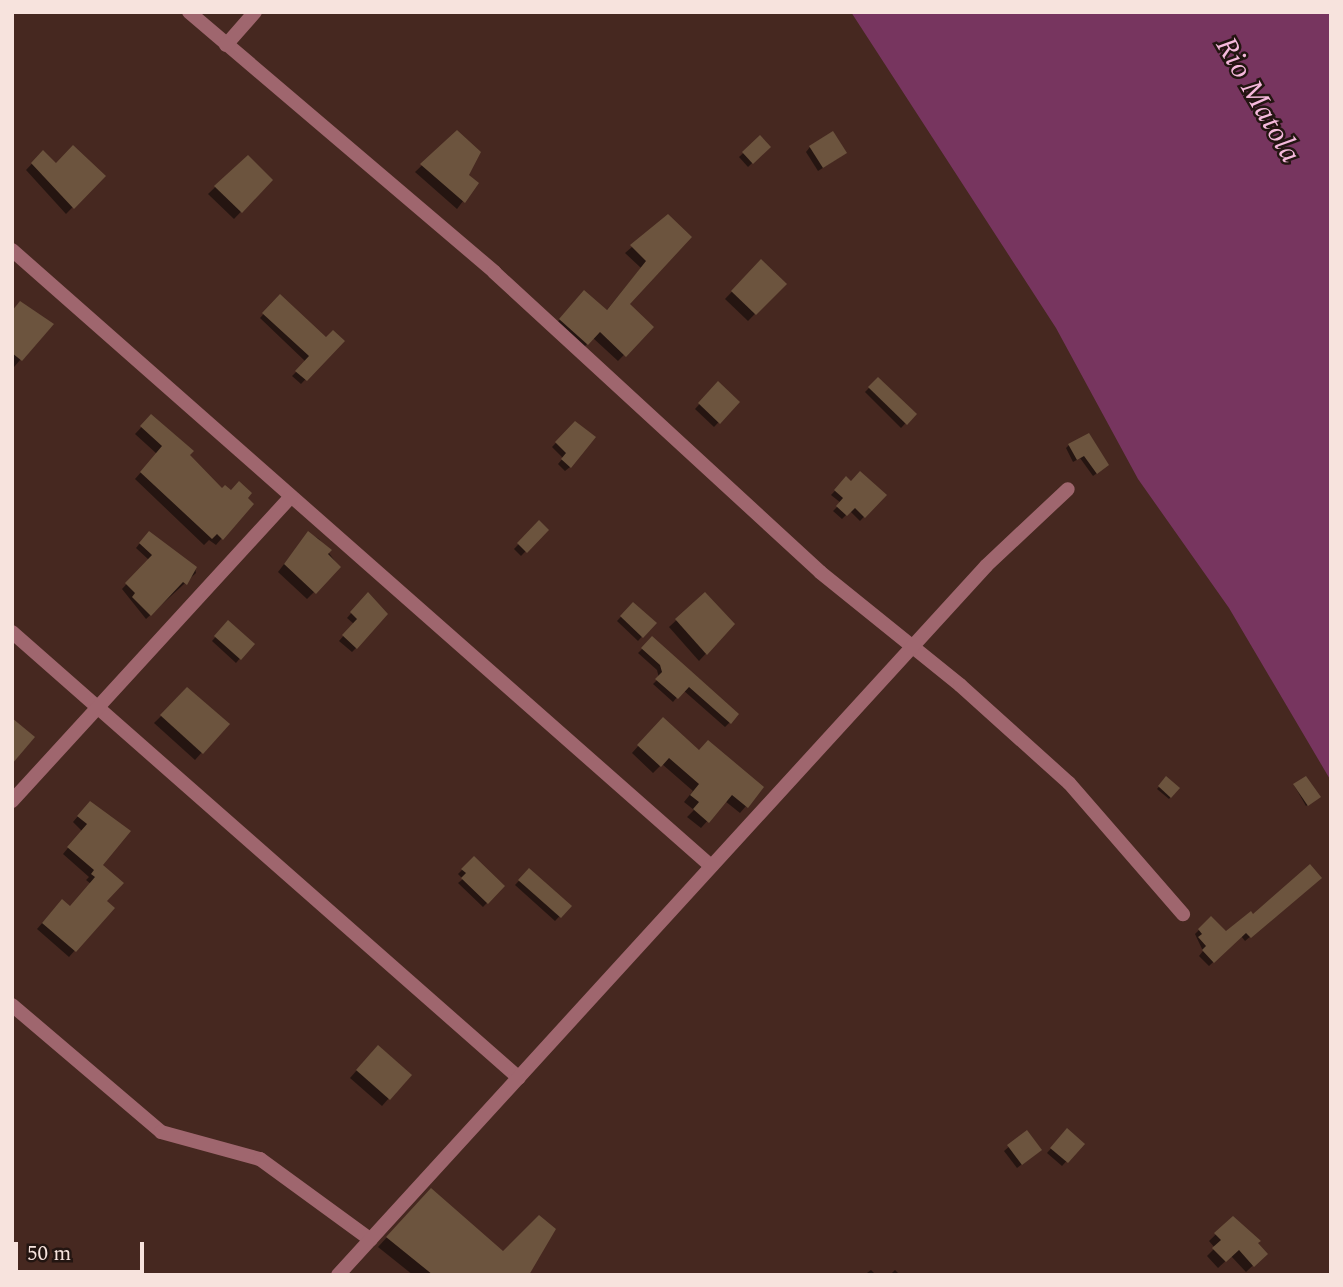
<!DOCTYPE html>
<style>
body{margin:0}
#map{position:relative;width:1343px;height:1287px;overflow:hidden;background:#462820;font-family:Spectral,serif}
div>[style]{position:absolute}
.water>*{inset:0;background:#77355f}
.shadow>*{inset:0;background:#0007}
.building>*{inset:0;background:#6c543e}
.street>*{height:14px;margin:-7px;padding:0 7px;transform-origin:7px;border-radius:7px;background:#9f666e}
span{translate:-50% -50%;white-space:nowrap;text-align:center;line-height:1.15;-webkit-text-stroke:5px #231511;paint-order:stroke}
.water-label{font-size:30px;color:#f5b9dc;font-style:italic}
.frame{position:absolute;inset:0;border:14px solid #f7e3dd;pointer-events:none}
.scale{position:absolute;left:14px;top:1242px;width:130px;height:32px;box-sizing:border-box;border:4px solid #f7e3dd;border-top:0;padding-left:9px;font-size:21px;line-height:24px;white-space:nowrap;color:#f7e3dd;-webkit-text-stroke:5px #231511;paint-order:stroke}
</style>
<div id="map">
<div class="water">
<i style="clip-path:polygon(851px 12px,1331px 12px,1331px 781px,1229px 608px,1138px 479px,1056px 328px)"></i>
</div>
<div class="shadow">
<i style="clip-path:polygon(457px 132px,466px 176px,476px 184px,457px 209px,415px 172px)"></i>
<i style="clip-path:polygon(760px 138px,769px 147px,748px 167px,739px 157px)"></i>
<i style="clip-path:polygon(810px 147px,840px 157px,818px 171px,806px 152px)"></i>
<i style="clip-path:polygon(43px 152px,56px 165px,103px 176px,66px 214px,26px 170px)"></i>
<i style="clip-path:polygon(247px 157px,271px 180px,234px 219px,208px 194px)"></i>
<i style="clip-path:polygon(668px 216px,628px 305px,651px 327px,618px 361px,593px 338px,581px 350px,554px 326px,578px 299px,606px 311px,641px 268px,625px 253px)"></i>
<i style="clip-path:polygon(761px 261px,784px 284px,748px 321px,725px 299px)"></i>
<i style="clip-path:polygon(280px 296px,326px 340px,342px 341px,301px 384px,292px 376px,306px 362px,260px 318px)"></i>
<i style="clip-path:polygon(12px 312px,51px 324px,14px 367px,12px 365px)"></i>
<i style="clip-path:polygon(878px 379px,914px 414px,901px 428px,865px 392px)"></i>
<i style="clip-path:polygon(718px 384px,738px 402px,714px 427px,695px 409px)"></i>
<i style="clip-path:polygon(151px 417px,188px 455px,222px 538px,216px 545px,209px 540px,204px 545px,135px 479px,157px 454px,135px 434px)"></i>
<i style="clip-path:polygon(575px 423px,570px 467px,565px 471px,558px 464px,563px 458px,552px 447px)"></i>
<i style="clip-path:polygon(1069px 445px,1104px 468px,1093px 476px,1080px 458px,1073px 462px,1066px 448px)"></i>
<i style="clip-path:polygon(846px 479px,884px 495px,860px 521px,850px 511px,842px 519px,833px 511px,841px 503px,831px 495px)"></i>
<i style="clip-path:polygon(539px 523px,546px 530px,521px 556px,514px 549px)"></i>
<i style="clip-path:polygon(308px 533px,319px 539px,339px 567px,307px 599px,278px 572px)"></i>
<i style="clip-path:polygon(144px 538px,195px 568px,196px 573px,146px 619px,122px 589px,149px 560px,136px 548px)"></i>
<i style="clip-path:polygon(368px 594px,356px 648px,352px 652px,339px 641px,354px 624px,347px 618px)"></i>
<i style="clip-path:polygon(705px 594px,733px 624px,699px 661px,669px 627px)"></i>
<i style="clip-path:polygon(633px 604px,654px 623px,638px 641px,617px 621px)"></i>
<i style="clip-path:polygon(228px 623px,252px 644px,236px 663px,212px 641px)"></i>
<i style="clip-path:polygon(652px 639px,737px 715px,725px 727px,683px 690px,673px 702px,653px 684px,659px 678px,657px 670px,638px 653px)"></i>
<i style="clip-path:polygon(188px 690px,227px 724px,195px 760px,154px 723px)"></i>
<i style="clip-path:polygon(656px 726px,746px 806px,740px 813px,725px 801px,701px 828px,687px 817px,694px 810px,684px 802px,693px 791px,662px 764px,653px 773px,632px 753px)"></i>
<i style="clip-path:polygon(1167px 778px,1178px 788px,1169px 799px,1157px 789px)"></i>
<i style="clip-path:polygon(1294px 785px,1318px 797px,1306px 806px)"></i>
<i style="clip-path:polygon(84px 809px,101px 865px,105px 901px,112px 908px,69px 957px,37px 929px,56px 907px,70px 908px,91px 884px,86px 880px,89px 877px,63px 854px,82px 831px,73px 822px)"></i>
<i style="clip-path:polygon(474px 858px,503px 886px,483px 907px,458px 883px,463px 879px,458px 874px)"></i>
<i style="clip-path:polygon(529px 870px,569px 906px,555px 921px,515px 885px)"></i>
<i style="clip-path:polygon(1316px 882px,1245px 941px,1241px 936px,1209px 966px,1199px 956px,1203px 951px,1195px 934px,1211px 918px,1226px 934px)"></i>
<i style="clip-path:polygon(371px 1054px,409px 1075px,382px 1106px,350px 1078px)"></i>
<i style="clip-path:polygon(1026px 1132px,1035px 1154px,1017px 1168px,1004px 1151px)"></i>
<i style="clip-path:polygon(1063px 1135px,1082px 1144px,1062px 1166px,1047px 1153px)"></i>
<i style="clip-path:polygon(422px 1199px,503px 1254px,524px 1275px,413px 1275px,378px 1247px)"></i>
<i style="clip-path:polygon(1233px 1218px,1265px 1254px,1246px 1272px,1231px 1256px,1218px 1268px,1207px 1256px,1215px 1248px,1209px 1241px)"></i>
<i style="clip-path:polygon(871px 1270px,876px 1275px,866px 1275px,867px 1273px)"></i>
<i style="clip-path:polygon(895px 1270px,900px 1275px,890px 1275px)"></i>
</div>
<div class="building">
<i style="clip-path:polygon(457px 130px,481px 152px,469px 175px,479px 183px,465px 203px,420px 164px)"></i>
<i style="clip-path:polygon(833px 131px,847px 153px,823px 168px,809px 146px)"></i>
<i style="clip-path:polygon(760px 135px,771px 147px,753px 164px,742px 152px)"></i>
<i style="clip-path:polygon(73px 145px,106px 176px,74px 209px,31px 163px,43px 150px,56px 163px)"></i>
<i style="clip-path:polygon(248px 155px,273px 180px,242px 213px,214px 186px)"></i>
<i style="clip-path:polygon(668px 214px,692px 237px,630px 304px,654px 327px,626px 357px,600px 332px,588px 345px,559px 319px,584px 290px,607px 310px,646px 261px,630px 245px)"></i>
<i style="clip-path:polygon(761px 259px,787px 284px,756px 315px,731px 291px)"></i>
<i style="clip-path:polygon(280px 294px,326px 337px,333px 330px,345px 341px,307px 381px,295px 371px,309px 356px,262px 313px)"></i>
<i style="clip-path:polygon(20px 301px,54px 324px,22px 361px,12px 353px,12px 311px)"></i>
<i style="clip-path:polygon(878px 377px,917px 414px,907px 425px,868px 387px)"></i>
<i style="clip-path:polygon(718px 381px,740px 402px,720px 424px,698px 403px)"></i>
<i style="clip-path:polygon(151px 414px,194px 451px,190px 455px,222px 488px,225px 485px,231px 490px,239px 481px,252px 493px,248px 498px,254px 504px,223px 540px,217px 534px,212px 539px,140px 472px,162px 446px,140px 426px)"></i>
<i style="clip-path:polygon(575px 421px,596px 437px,571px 468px,561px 459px,566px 453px,555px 442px)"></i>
<i style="clip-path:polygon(1089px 433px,1109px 465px,1097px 474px,1084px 456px,1077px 460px,1068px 444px)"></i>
<i style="clip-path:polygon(860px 471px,887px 495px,865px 518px,855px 508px,847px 516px,836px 506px,843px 498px,834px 490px,846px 476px,851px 481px)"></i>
<i style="clip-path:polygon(539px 520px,549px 530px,527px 553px,517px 543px)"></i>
<i style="clip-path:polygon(149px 531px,197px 567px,187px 585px,183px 582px,151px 616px,132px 597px,135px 593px,125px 583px,152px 555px,139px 543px)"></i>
<i style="clip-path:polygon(308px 531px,332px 550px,328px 554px,341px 567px,316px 594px,284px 564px)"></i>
<i style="clip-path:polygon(368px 592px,388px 614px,357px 649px,342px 635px,357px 619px,350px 612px)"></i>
<i style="clip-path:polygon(705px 592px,735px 624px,707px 655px,675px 619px)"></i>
<i style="clip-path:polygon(633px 602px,657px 623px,643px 638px,620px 616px)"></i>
<i style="clip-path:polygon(228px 620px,255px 644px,241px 660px,214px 636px)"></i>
<i style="clip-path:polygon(652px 636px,739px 714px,731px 724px,689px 687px,678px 699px,655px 679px,662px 672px,660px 665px,641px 648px)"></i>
<i style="clip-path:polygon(187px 687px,230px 724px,203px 754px,160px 715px)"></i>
<i style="clip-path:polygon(663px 717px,699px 750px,708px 740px,764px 787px,748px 808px,732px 795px,709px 823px,693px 809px,699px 802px,690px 795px,699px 784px,669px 758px,661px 767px,637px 745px)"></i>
<i style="clip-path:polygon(12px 718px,35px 737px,12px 764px)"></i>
<i style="clip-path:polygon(1166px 776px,1180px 788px,1171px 798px,1158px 786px)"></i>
<i style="clip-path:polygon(1306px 776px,1321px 797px,1308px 806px,1293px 784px)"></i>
<i style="clip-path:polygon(90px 801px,131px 831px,103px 865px,124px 883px,107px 901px,115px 908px,76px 952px,42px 923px,62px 899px,70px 906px,95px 877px,91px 874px,94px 870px,67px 847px,87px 824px,77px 816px)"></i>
<i style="clip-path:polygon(474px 856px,505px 886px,488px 904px,461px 878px,466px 873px,461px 869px)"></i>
<i style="clip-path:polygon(1310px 864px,1322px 878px,1251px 938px,1246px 933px,1214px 963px,1202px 950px,1206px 946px,1198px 937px,1202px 934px,1198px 929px,1211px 916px,1226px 931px,1251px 911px,1253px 914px)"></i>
<i style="clip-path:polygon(529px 868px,572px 906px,561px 918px,518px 880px)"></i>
<i style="clip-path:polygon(378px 1045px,412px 1075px,390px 1100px,356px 1070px)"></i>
<i style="clip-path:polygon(1067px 1128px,1085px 1144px,1068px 1163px,1050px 1148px)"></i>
<i style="clip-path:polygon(1027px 1130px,1042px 1150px,1022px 1165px,1007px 1145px)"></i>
<i style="clip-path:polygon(431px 1188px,503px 1251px,539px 1215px,556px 1229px,529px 1275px,433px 1275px,386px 1237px)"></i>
<i style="clip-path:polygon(1233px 1216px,1261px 1241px,1258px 1243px,1268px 1254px,1254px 1267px,1239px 1250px,1226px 1262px,1212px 1248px,1221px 1240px,1214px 1233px)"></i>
</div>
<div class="street">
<i style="left:189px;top:12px;width:401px;rotate:40.4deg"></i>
<i style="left:494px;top:272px;width:443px;rotate:42.6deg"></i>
<i style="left:820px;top:572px;width:180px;rotate:38.9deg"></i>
<i style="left:960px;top:685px;width:147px;rotate:42deg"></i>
<i style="left:1069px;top:783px;width:174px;rotate:49deg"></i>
<i style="left:226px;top:45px;width:44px;rotate:-48.7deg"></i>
<i style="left:12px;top:250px;width:932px;rotate:41.39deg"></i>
<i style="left:12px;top:632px;width:675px;rotate:41.34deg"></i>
<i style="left:12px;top:801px;width:413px;rotate:-47.5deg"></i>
<i style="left:12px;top:1005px;width:196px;rotate:40.4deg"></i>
<i style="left:161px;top:1132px;width:103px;rotate:15.3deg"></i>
<i style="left:260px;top:1159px;width:137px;rotate:36.1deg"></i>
<i style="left:338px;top:1275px;width:961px;rotate:-47.57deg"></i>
<i style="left:986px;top:566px;width:112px;rotate:-43.2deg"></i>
</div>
<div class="water-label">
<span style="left:1258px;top:100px;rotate:60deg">Rio Matola</span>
</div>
<div class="frame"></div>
<div class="scale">50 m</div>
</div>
